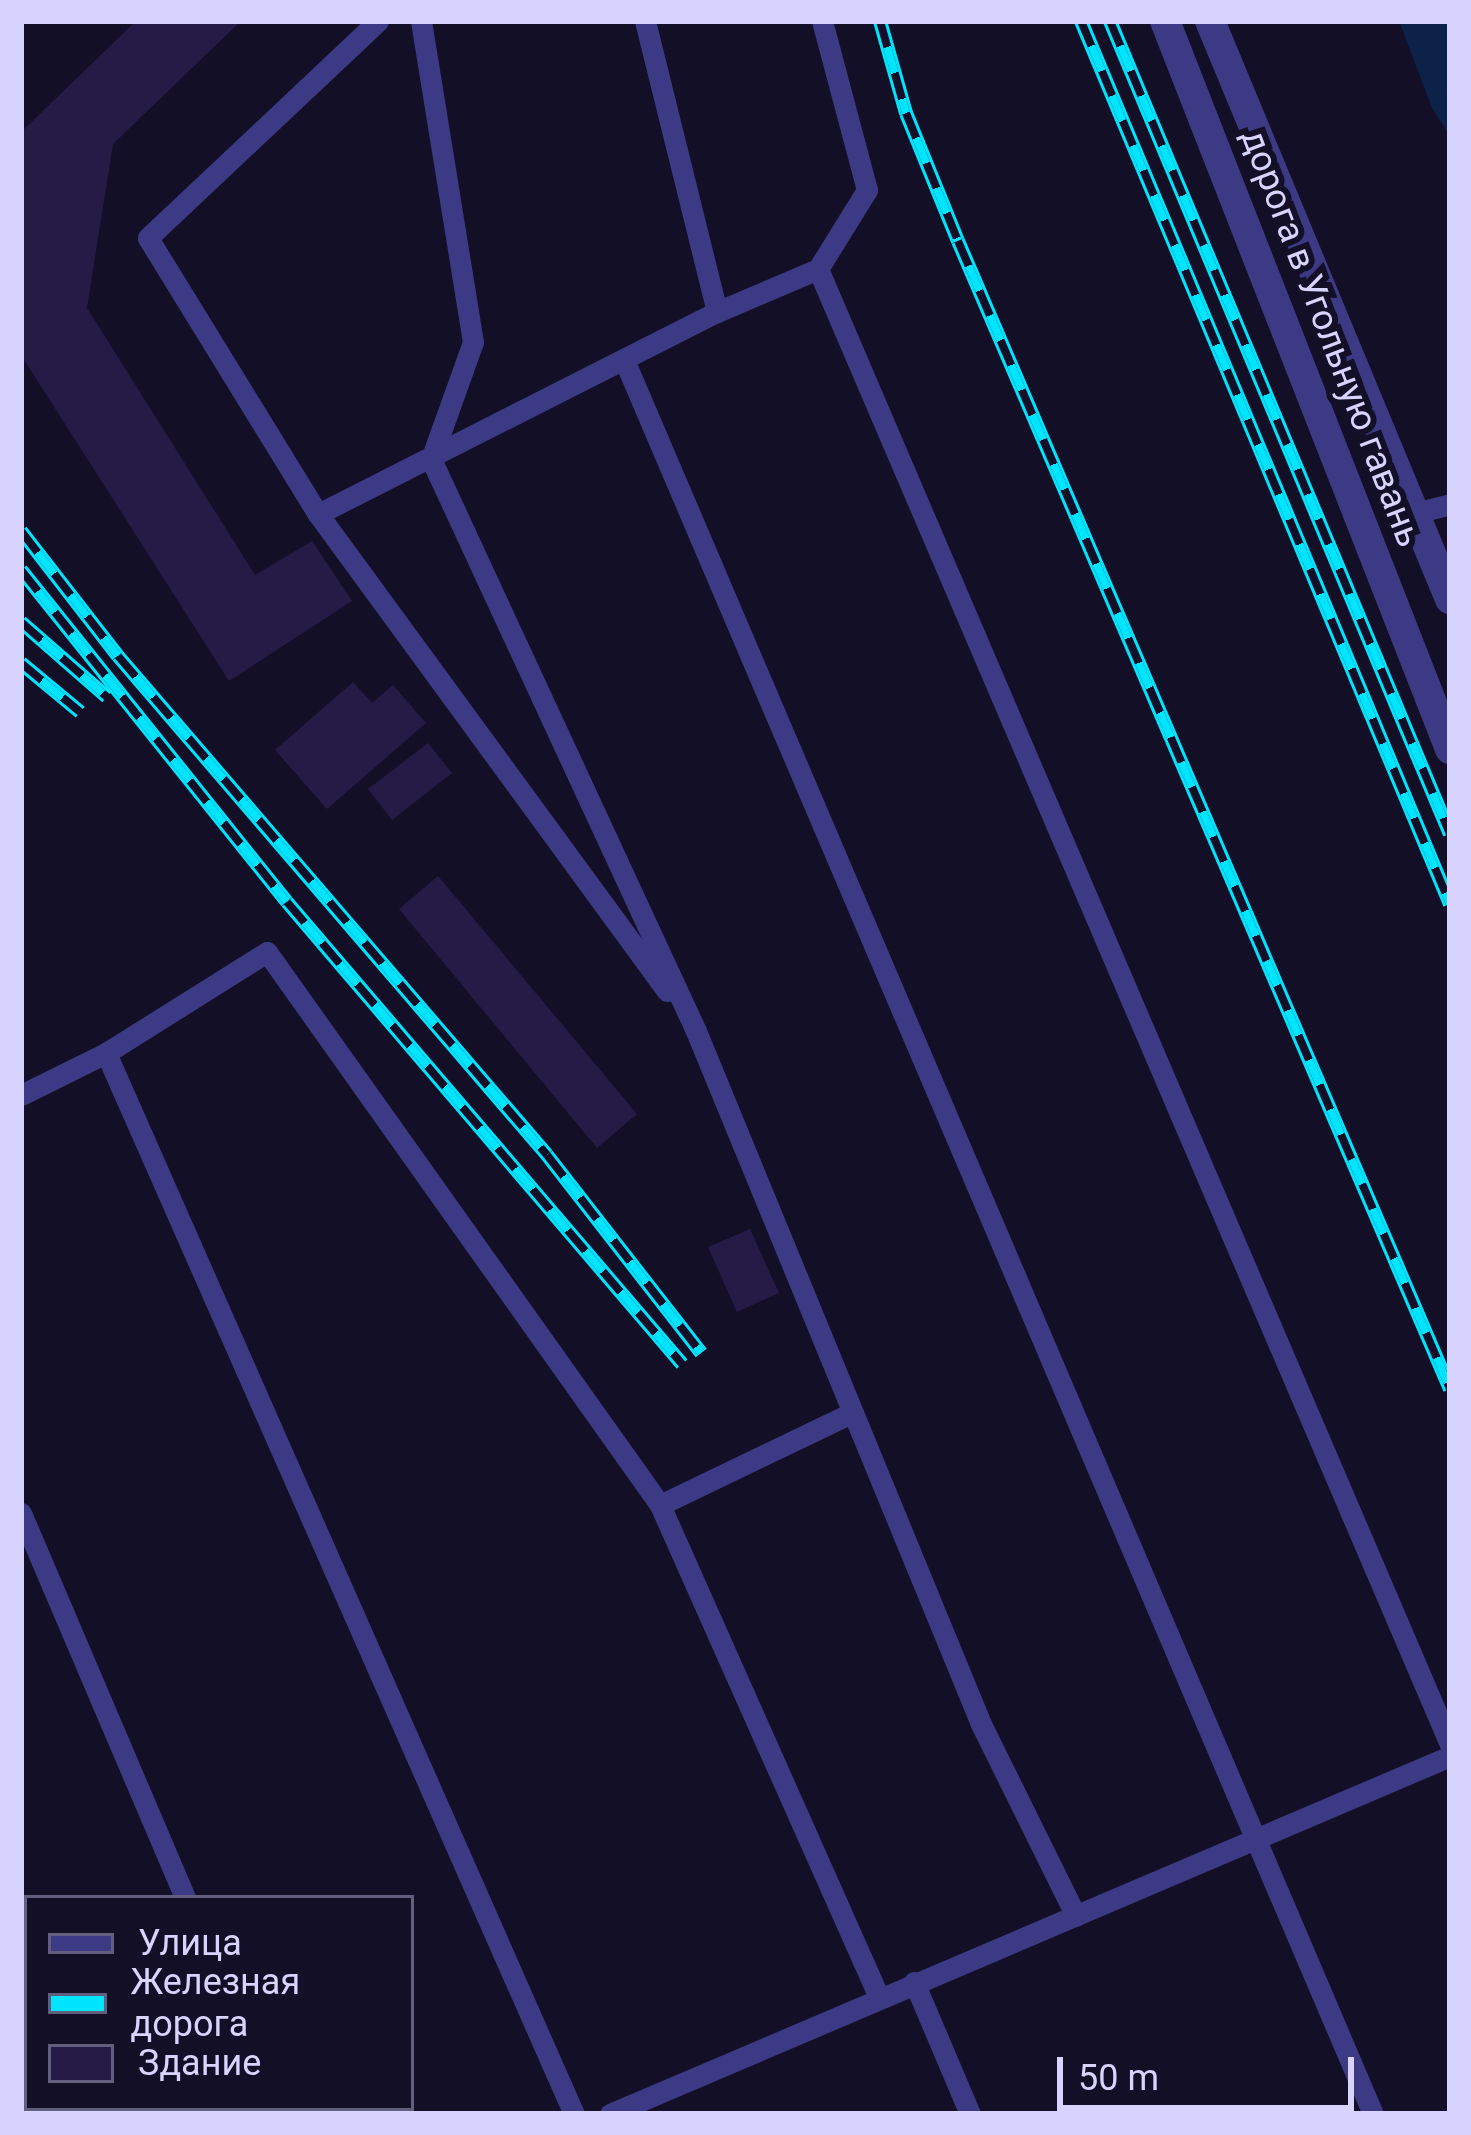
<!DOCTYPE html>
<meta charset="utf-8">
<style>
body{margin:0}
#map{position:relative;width:1471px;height:2135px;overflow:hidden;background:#130f26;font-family:Roboto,sans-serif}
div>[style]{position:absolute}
.water>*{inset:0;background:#0c2248}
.building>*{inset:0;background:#241b47}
.lane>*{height:21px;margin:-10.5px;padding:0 10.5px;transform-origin:10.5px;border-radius:10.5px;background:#3d3a85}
.street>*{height:30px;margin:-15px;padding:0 15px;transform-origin:15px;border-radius:15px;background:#3d3a85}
.rail>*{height:14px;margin-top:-7px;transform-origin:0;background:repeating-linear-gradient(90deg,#130f26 0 27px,#00e5ff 0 54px);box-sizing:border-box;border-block:3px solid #00e5ff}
span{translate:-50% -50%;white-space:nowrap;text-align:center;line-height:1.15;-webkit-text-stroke:12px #130f26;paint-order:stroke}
.street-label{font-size:36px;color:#d9d4ff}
.frame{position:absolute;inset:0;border:24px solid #d9d4ff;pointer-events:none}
.legend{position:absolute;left:24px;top:1895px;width:390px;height:216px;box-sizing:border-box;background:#130f26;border:3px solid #625e7d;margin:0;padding:15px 21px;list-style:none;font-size:36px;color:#d9d4ff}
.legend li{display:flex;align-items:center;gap:24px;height:60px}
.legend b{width:60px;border:3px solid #625e7d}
.scale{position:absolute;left:1057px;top:2057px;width:297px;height:54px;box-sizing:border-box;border:6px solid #d9d4ff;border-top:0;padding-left:15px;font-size:36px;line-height:42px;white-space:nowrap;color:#d9d4ff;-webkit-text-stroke:9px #130f26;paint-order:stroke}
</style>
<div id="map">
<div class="water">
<i style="clip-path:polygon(1399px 21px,1450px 21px,1450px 136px,1432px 108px)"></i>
</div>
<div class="building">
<i style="clip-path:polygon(136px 21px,241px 21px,113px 144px,87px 308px,255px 575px,312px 541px,352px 601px,229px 681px,21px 355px,21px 132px)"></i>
<i style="clip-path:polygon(353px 682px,372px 703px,393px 685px,426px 723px,327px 809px,275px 750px)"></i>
<i style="clip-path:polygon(428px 743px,452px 773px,392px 820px,368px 789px)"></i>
<i style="clip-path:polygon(438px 876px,637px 1114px,597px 1148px,399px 909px)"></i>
<i style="clip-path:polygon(750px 1229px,779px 1293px,737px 1312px,708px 1247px)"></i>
</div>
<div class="lane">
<i style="left:378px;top:21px;width:316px;rotate:136.7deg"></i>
<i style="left:148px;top:238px;width:324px;rotate:58.4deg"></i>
<i style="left:318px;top:514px;width:447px;rotate:-26.9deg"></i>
<i style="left:717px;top:312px;width:110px;rotate:-23.1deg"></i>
<i style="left:818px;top:269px;width:93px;rotate:-58.2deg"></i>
<i style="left:867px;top:190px;width:175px;rotate:-104.9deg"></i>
<i style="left:421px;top:21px;width:325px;rotate:80.8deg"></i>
<i style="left:473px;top:342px;width:124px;rotate:109.7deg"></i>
<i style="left:431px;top:459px;width:630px;rotate:65.14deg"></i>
<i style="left:696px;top:1031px;width:749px;rotate:67.64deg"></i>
<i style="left:981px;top:1724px;width:214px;rotate:63.7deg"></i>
<i style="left:645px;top:21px;width:300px;rotate:76.1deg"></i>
<i style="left:818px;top:269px;width:1605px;rotate:66.81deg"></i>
<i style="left:625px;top:362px;width:1905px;rotate:66.88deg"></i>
<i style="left:1415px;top:513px;width:36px;rotate:-14deg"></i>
<i style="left:318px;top:514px;width:591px;rotate:53.81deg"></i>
<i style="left:106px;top:1053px;width:1160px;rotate:66.2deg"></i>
<i style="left:21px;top:1095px;width:95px;rotate:-26.3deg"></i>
<i style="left:106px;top:1053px;width:190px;rotate:-32.1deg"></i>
<i style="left:267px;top:952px;width:678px;rotate:54.6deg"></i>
<i style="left:660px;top:1505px;width:539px;rotate:66.01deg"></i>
<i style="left:660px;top:1505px;width:214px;rotate:-25.7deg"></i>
<i style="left:21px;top:1513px;width:418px;rotate:66.9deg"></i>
<i style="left:21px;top:1978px;width:15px;rotate:67deg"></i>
<i style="left:914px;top:1982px;width:143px;rotate:67deg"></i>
<i style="left:77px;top:2108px;width:6px;rotate:72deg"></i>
<i style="left:274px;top:2108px;width:7px;rotate:63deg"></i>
<i style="left:610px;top:2114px;width:913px;rotate:-23.08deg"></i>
</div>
<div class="street">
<i style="left:1165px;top:21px;width:782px;rotate:68.62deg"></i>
<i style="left:1210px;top:21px;width:626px;rotate:67.45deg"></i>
</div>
<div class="rail">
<i style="left:880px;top:21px;width:96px;rotate:74.2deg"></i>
<i style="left:906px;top:113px;width:138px;rotate:67.9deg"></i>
<i style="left:958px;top:241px;width:1249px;rotate:66.8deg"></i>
<i style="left:1081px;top:21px;width:957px;rotate:67.32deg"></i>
<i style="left:1110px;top:21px;width:881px;rotate:67.31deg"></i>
<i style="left:21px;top:531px;width:158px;rotate:52.2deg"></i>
<i style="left:118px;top:656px;width:658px;rotate:49.31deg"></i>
<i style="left:547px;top:1155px;width:251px;rotate:52.1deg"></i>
<i style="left:21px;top:570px;width:425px;rotate:51.3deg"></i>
<i style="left:287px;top:902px;width:608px;rotate:49.47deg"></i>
<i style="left:21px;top:622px;width:114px;rotate:41.1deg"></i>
<i style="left:21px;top:663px;width:77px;rotate:39.7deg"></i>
</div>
<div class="street-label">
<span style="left:1331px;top:338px;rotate:69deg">дорога в Угольную гавань</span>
</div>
<div class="frame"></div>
<ul class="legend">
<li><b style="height:15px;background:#3d3a85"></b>Улица</li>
<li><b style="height:15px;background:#00e5ff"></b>Железная дорога</li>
<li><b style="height:33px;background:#241b47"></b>Здание</li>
</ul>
<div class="scale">50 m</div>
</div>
